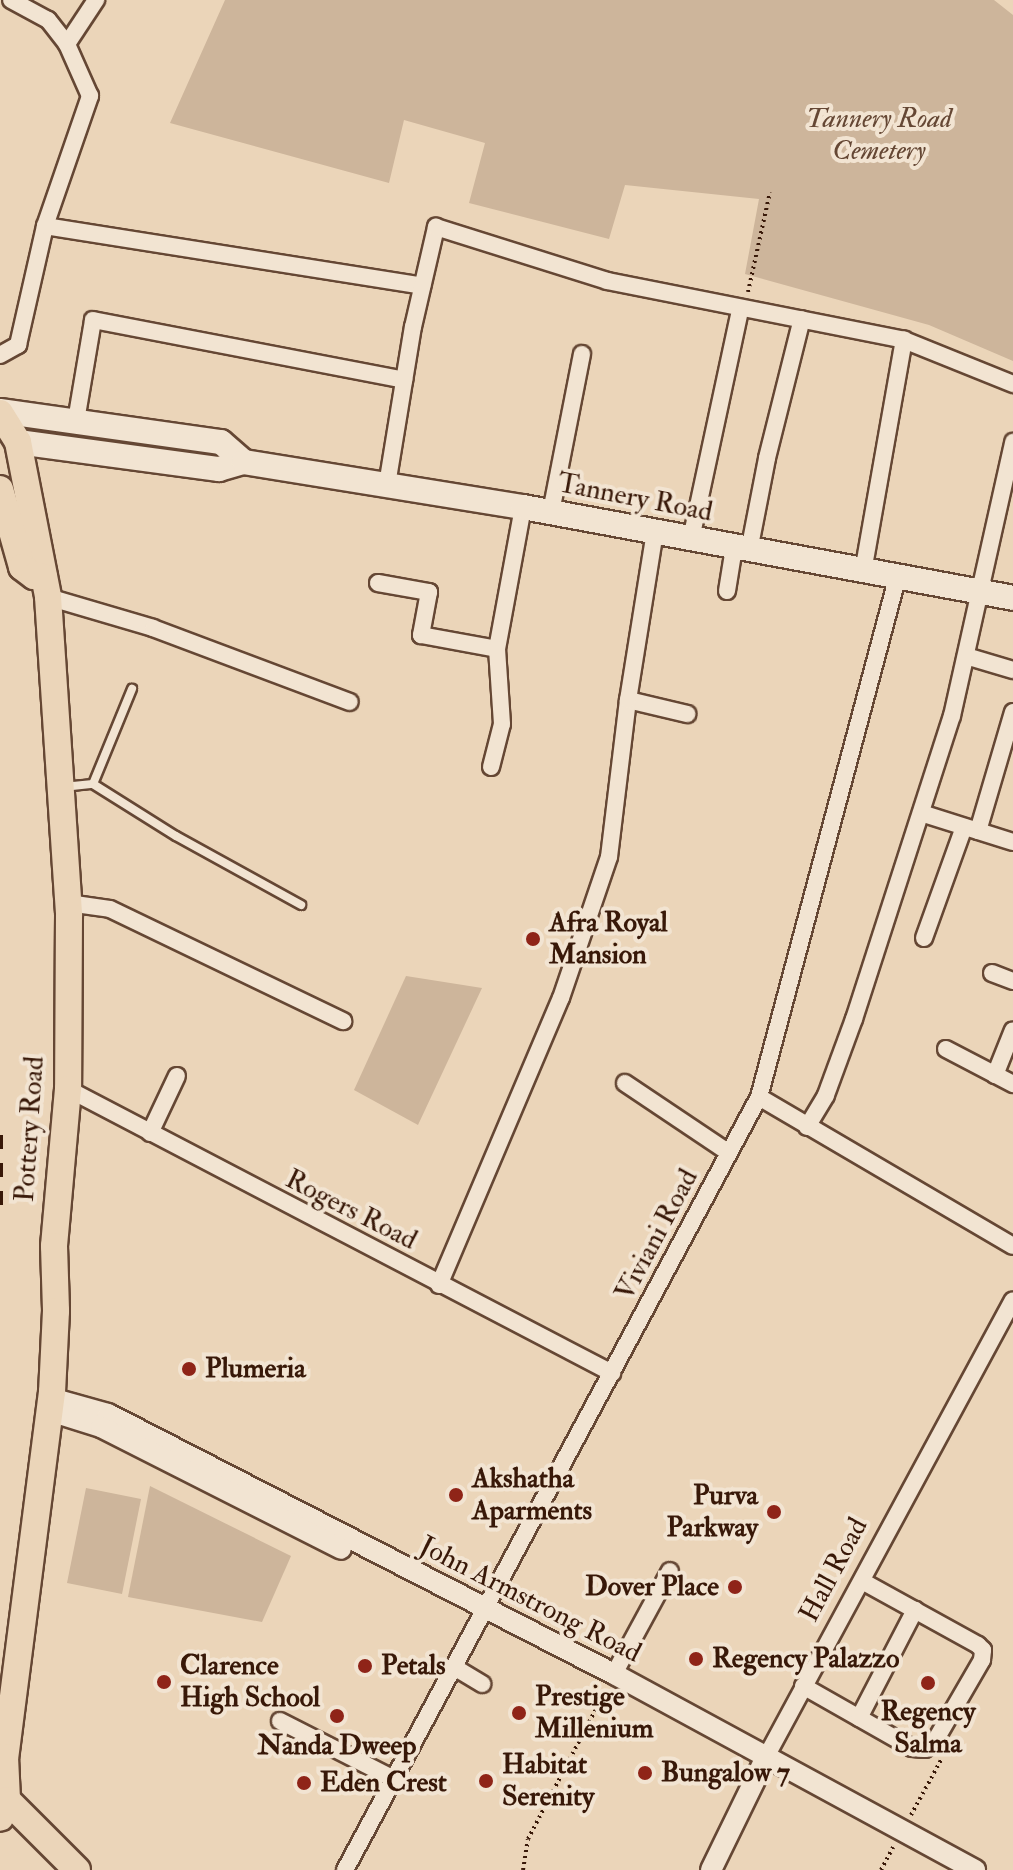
<!DOCTYPE html>
<style>
body{margin:0}
#map{position:relative;width:1013px;height:1870px;overflow:hidden;background:#ebd5b9;font-family:"IM FELL Double Pica",serif}
div>[style]{position:absolute}
.green>*{inset:0;background:#cdb59b}
.path>*{height:4px;margin-top:-2px;transform-origin:0;background:repeating-linear-gradient(90deg,#381808 0 2px,transparent 0 6px)}
.roads{filter:drop-shadow(2px 0 #654734) drop-shadow(-2px 0 #654734) drop-shadow(0 2px #654734) drop-shadow(0 -2px #654734)}
.service>*{height:8px;margin:-4px;padding:0 4px;transform-origin:4px;border-radius:4px;background:#f2e4d2}
.minor>*{height:16px;margin:-8px;padding:0 8px;transform-origin:8px;border-radius:8px;background:#f2e4d2}
.tertiary>*{height:20px;margin:-10px;padding:0 10px;transform-origin:10px;border-radius:10px;background:#f2e4d2}
.secondary>*{height:24px;margin:-12px;padding:0 12px;transform-origin:12px;border-radius:12px;background:#f2e4d2}
.primary>*{height:26px;margin:-13px;padding:0 13px;transform-origin:13px;border-radius:13px;background:#ebd5b9}
.rail>*{height:6px;margin-top:-3px;transform-origin:0;background:repeating-linear-gradient(90deg,#381808 0 14px,transparent 0 28px)}
.dots>*{width:22px;height:22px;translate:-50% -50%;box-sizing:border-box;border:4px solid #f2e4d2;border-radius:50%}
span{translate:-50% -50%;white-space:nowrap;text-align:center;line-height:1.15;-webkit-text-stroke:8px #f2e4d2;paint-order:stroke}
.park-label{font-size:28px;color:#654734;font-style:italic}
.street-label{font-size:28px;color:#381808}
.poi-label{font-size:28px;color:#381808;font-weight:700}
.left{translate:0 -50%;text-align:left}
.right{translate:-100% -50%;text-align:right}
</style>
<div id="map">
<div class="green">
<i style="clip-path:polygon(225px 0,994px 0,1013px 15px,1013px 361px,929px 325px,745px 274px,759px 199px,625px 185px,609px 239px,469px 203px,485px 143px,404px 120px,389px 183px,170px 123px)"></i>
<i style="clip-path:polygon(406px 976px,482px 988px,418px 1125px,354px 1090px)"></i>
<i style="clip-path:polygon(150px 1486px,291px 1556px,262px 1622px,128px 1597px)"></i>
<i style="clip-path:polygon(86px 1488px,141px 1499px,122px 1594px,67px 1583px)"></i>
</div>
<div class="path">
<i style="left:748px;top:292px;width:102px;rotate:-77.6deg"></i>
<i style="left:911px;top:1815px;width:63px;rotate:-61.4deg"></i>
<i style="left:523px;top:1870px;width:31px;rotate:-81deg"></i>
<i style="left:528px;top:1839px;width:166px;rotate:-62.4deg"></i>
<i style="left:881px;top:1870px;width:26px;rotate:-62deg"></i>
</div>
<div class="roads">
<div class="service">
<i style="left:93px;top:784px;width:103px;rotate:-67.7deg"></i>
<i style="left:63px;top:787px;width:30px;rotate:-6deg"></i>
<i style="left:93px;top:784px;width:98px;rotate:32.1deg"></i>
<i style="left:176px;top:836px;width:143px;rotate:28.9deg"></i>
</div>
<div class="minor">
<i style="left:67px;top:44px;width:53px;rotate:-56.6deg"></i>
<i style="left:45px;top:226px;width:382px;rotate:9deg"></i>
<i style="left:0;top:355px;width:21px;rotate:-29deg"></i>
<i style="left:18px;top:345px;width:122px;rotate:-77.2deg"></i>
<i style="left:45px;top:226px;width:138px;rotate:-70.9deg"></i>
<i style="left:90px;top:96px;width:57px;rotate:-113.9deg"></i>
<i style="left:67px;top:44px;width:31px;rotate:-128deg"></i>
<i style="left:48px;top:20px;width:42px;rotate:-151.6deg"></i>
<i style="left:76px;top:421px;width:102px;rotate:-80.4deg"></i>
<i style="left:93px;top:320px;width:317px;rotate:10.9deg"></i>
<i style="left:387px;top:485px;width:160px;rotate:-80.7deg"></i>
<i style="left:413px;top:327px;width:103px;rotate:-77deg"></i>
<i style="left:436px;top:227px;width:179px;rotate:17.5deg"></i>
<i style="left:607px;top:281px;width:303px;rotate:11.2deg"></i>
<i style="left:904px;top:340px;width:118px;rotate:22deg"></i>
<i style="left:551px;top:512px;width:161px;rotate:-78.9deg"></i>
<i style="left:691px;top:539px;width:234px;rotate:-77.9deg"></i>
<i style="left:749px;top:551px;width:95px;rotate:-79deg"></i>
<i style="left:767px;top:458px;width:143px;rotate:-75.9deg"></i>
<i style="left:863px;top:572px;width:236px;rotate:-80deg"></i>
<i style="left:378px;top:583px;width:52px;rotate:10deg"></i>
<i style="left:429px;top:592px;width:44px;rotate:100.5deg"></i>
<i style="left:421px;top:635px;width:77px;rotate:10.4deg"></i>
<i style="left:497px;top:649px;width:144px;rotate:-79.6deg"></i>
<i style="left:727px;top:591px;width:44px;rotate:-80.8deg"></i>
<i style="left:48px;top:597px;width:109px;rotate:16.4deg"></i>
<i style="left:153px;top:628px;width:210px;rotate:20.6deg"></i>
<i style="left:966px;top:656px;width:49px;rotate:16.6deg"></i>
<i style="left:628px;top:700px;width:61px;rotate:13.3deg"></i>
<i style="left:491px;top:767px;width:44px;rotate:-75.7deg"></i>
<i style="left:502px;top:724px;width:75px;rotate:-93.8deg"></i>
<i style="left:921px;top:813px;width:96px;rotate:17.5deg"></i>
<i style="left:978px;top:831px;width:124px;rotate:-73.6deg"></i>
<i style="left:68px;top:903px;width:42px;rotate:8.1deg"></i>
<i style="left:110px;top:909px;width:259px;rotate:25.7deg"></i>
<i style="left:924px;top:938px;width:118px;rotate:-70.2deg"></i>
<i style="left:992px;top:973px;width:22px;rotate:21deg"></i>
<i style="left:946px;top:1049px;width:76px;rotate:27.6deg"></i>
<i style="left:995px;top:1075px;width:48px;rotate:-68.2deg"></i>
<i style="left:625px;top:1083px;width:125px;rotate:33.9deg"></i>
<i style="left:68px;top:1089px;width:614px;rotate:27.57deg"></i>
<i style="left:759px;top:1097px;width:294px;rotate:30.4deg"></i>
<i style="left:807px;top:1127px;width:37px;rotate:-59deg"></i>
<i style="left:826px;top:1095px;width:81px;rotate:-69.8deg"></i>
<i style="left:854px;top:1019px;width:318px;rotate:-72.1deg"></i>
<i style="left:952px;top:716px;width:281px;rotate:-77.4deg"></i>
<i style="left:150px;top:1133px;width:63px;rotate:-64.7deg"></i>
<i style="left:439px;top:1285px;width:312px;rotate:-67deg"></i>
<i style="left:561px;top:998px;width:149px;rotate:-71.2deg"></i>
<i style="left:609px;top:857px;width:158px;rotate:-83.1deg"></i>
<i style="left:628px;top:700px;width:170px;rotate:-80.9deg"></i>
<i style="left:454px;top:1667px;width:33px;rotate:31deg"></i>
<i style="left:614px;top:1674px;width:117px;rotate:-61.5deg"></i>
<i style="left:803px;top:1686px;width:125px;rotate:29.6deg"></i>
<i style="left:912px;top:1748px;width:13px;rotate:4deg"></i>
<i style="left:925px;top:1749px;width:13px;rotate:-39deg"></i>
<i style="left:935px;top:1741px;width:94px;rotate:-59.9deg"></i>
<i style="left:982px;top:1660px;width:10px;rotate:-84deg"></i>
<i style="left:983px;top:1650px;width:7px;rotate:-135deg"></i>
<i style="left:978px;top:1645px;width:132px;rotate:-151.1deg"></i>
<i style="left:859px;top:1718px;width:122px;rotate:-62.6deg"></i>
<i style="left:280px;top:1721px;width:128px;rotate:27deg"></i>
<i style="left:766px;top:1757px;width:519px;rotate:-61.61deg"></i>
<i style="left:345px;top:1870px;width:877px;rotate:-61.83deg"></i>
<i style="left:759px;top:1097px;width:536px;rotate:-75.08deg"></i>
</div>
<div class="tertiary">
<i style="left:51px;top:1398px;width:59px;rotate:15.7deg"></i>
<i style="left:108px;top:1414px;width:569px;rotate:27.2deg"></i>
<i style="left:614px;top:1674px;width:411px;rotate:28.5deg"></i>
<i style="left:53px;top:1412px;width:50px;rotate:17.4deg"></i>
<i style="left:101px;top:1427px;width:269px;rotate:26.9deg"></i>
<i style="left:711px;top:1870px;width:126px;rotate:-64deg"></i>
</div>
<div class="secondary">
<i style="left:0;top:411px;width:223px;rotate:8deg"></i>
<i style="left:221px;top:442px;width:30px;rotate:41deg"></i>
<i style="left:18px;top:442px;width:203px;rotate:7.7deg"></i>
<i style="left:219px;top:469px;width:26px;rotate:-16deg"></i>
<i style="left:244px;top:462px;width:283px;rotate:9.2deg"></i>
<i style="left:523px;top:507px;width:498px;rotate:10.5deg"></i>
</div>
<div class="primary">
<i style="left:0;top:413px;width:34px;rotate:58deg"></i>
<i style="left:18px;top:442px;width:158px;rotate:79deg"></i>
<i style="left:48px;top:597px;width:319px;rotate:86.2deg"></i>
<i style="left:69px;top:915px;width:174px;rotate:90.3deg"></i>
<i style="left:68px;top:1089px;width:158px;rotate:95.1deg"></i>
<i style="left:54px;top:1246px;width:65px;rotate:88.2deg"></i>
<i style="left:56px;top:1311px;width:81px;rotate:92.8deg"></i>
<i style="left:52px;top:1392px;width:368px;rotate:97.3deg"></i>
<i style="left:5px;top:1757px;width:43px;rotate:87.3deg"></i>
<i style="left:7px;top:1800px;width:19px;rotate:111deg"></i>
<i style="left:0;top:489px;width:81px;rotate:74.2deg"></i>
<i style="left:22px;top:567px;width:15px;rotate:37deg"></i>
<i style="left:34px;top:576px;width:10px;rotate:6deg"></i>
<i style="left:7px;top:1800px;width:99px;rotate:45deg"></i>
</div>
</div>
<div class="rail">
<i style="left:0;top:1135px;width:71px;rotate:90deg"></i>
</div>
<div class="dots">
<i style="left:533px;top:939px;background:#8f2418"></i>
<i style="left:189px;top:1369px;background:#8f2418"></i>
<i style="left:456px;top:1495px;background:#8f2418"></i>
<i style="left:774px;top:1512px;background:#8f2418"></i>
<i style="left:735px;top:1587px;background:#8f2418"></i>
<i style="left:696px;top:1659px;background:#8f2418"></i>
<i style="left:365px;top:1666px;background:#8f2418"></i>
<i style="left:164px;top:1682px;background:#8f2418"></i>
<i style="left:928px;top:1683px;background:#8f2418"></i>
<i style="left:519px;top:1713px;background:#8f2418"></i>
<i style="left:337px;top:1716px;background:#8f2418"></i>
<i style="left:645px;top:1773px;background:#8f2418"></i>
<i style="left:486px;top:1781px;background:#8f2418"></i>
<i style="left:304px;top:1783px;background:#8f2418"></i>
</div>
<div class="park-label">
<span style="left:879px;top:135px">Tannery Road<br>Cemetery</span>
</div>
<div class="street-label">
<span style="left:635px;top:498px;rotate:11deg">Tannery Road</span>
<span style="left:30px;top:1129px;rotate:-86deg">Pottery Road</span>
<span style="left:351px;top:1210px;rotate:27deg">Rogers Road</span>
<span style="left:657px;top:1235px;rotate:-62deg">Viviani Road</span>
<span style="left:834px;top:1570px;rotate:-62deg">Hall Road</span>
<span style="left:530px;top:1600px;rotate:27deg">John Armstrong Road</span>
</div>
<div class="poi-label">
<span class="left" style="left:549px;top:939px">Afra Royal<br>Mansion</span>
<span class="left" style="left:205px;top:1369px">Plumeria</span>
<span class="left" style="left:472px;top:1495px">Akshatha<br>Aparments</span>
<span class="right" style="left:758px;top:1512px">Purva<br>Parkway</span>
<span class="right" style="left:719px;top:1587px">Dover Place</span>
<span class="left" style="left:712px;top:1659px">Regency Palazzo</span>
<span class="left" style="left:180px;top:1682px">Clarence<br>High School</span>
<span class="left" style="left:381px;top:1666px">Petals</span>
<span class="left" style="left:535px;top:1713px">Prestige<br>Millenium</span>
<span style="left:928px;top:1728px">Regency<br>Salma</span>
<span style="left:337px;top:1746px">Nanda Dweep</span>
<span class="left" style="left:502px;top:1781px">Habitat<br>Serenity</span>
<span class="left" style="left:661px;top:1773px">Bungalow 7</span>
<span class="left" style="left:320px;top:1783px">Eden Crest</span>
</div>
</div>
